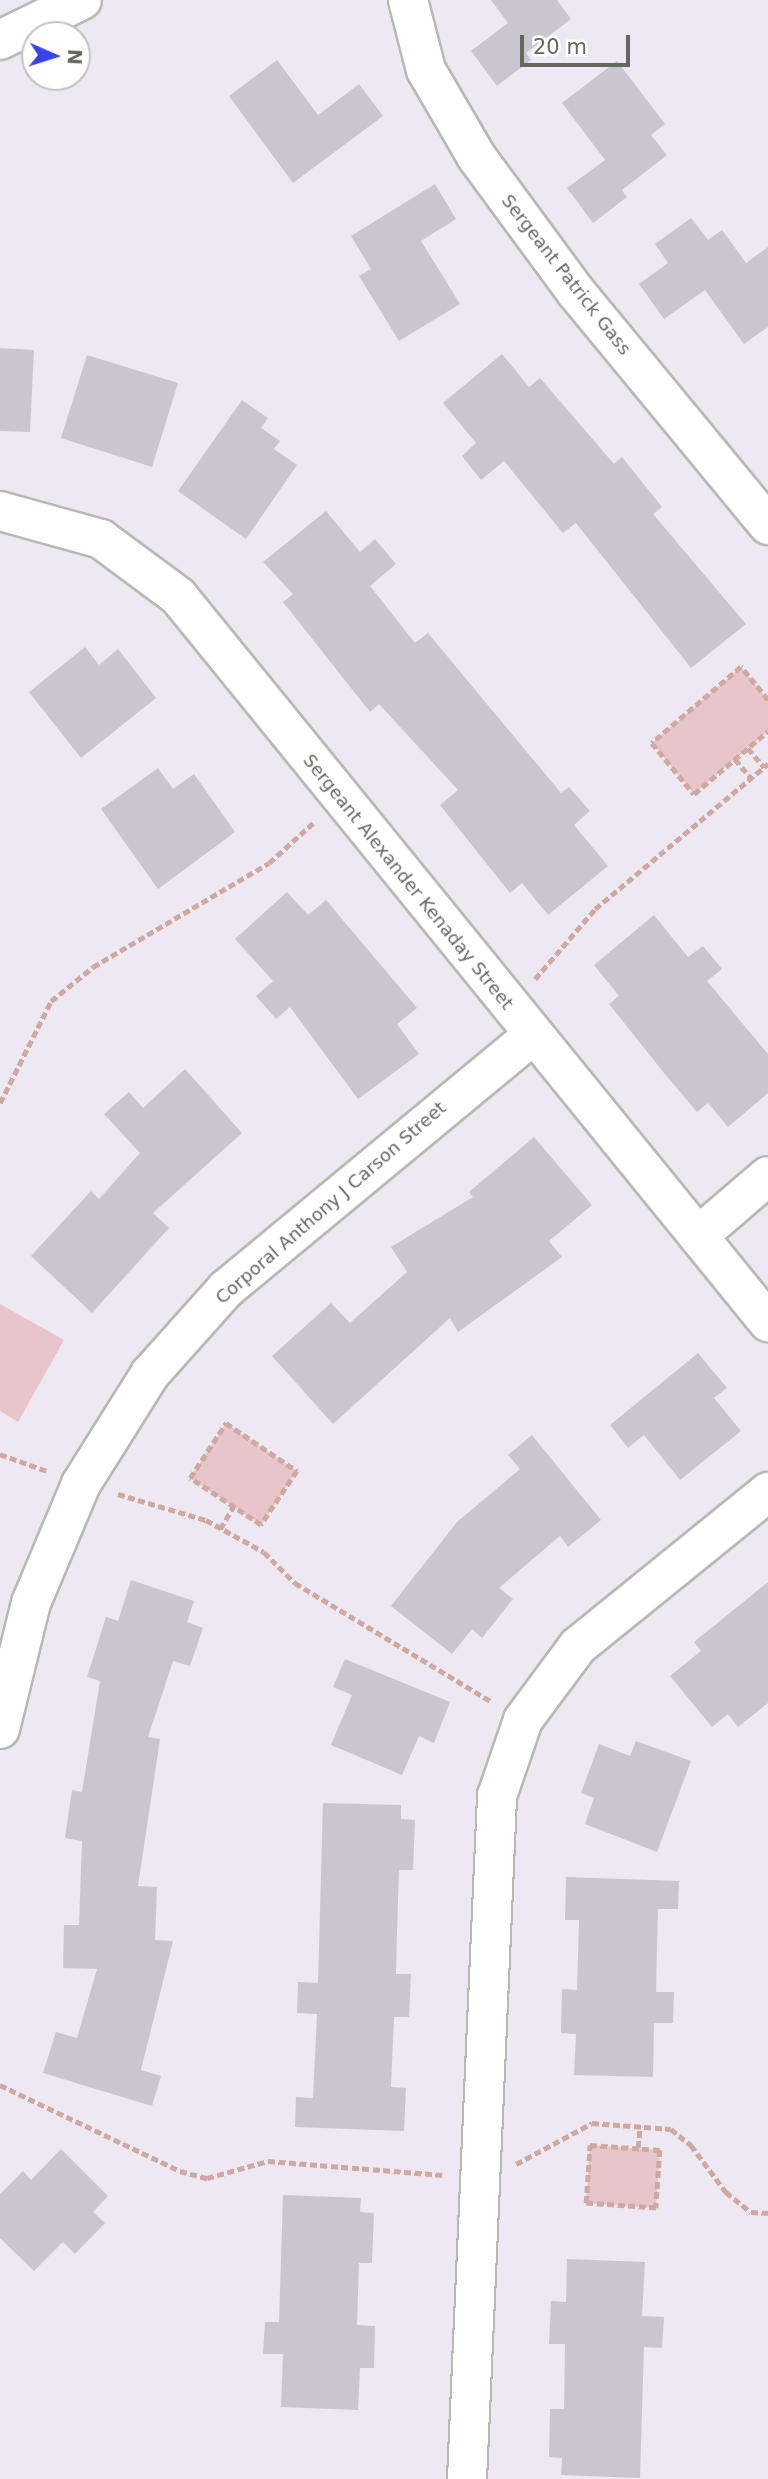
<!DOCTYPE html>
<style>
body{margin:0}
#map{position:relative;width:768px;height:2479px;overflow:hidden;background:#ede8f1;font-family:"DejaVu Sans",sans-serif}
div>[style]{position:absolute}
.green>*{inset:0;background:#e7c5ca}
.building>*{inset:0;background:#cac6cf}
.path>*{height:4.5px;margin-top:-2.25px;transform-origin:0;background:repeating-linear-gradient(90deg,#d0a8a2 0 7px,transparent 0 10.5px)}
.roads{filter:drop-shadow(2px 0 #b6bab3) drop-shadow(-2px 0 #b6bab3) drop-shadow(0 2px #b6bab3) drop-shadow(0 -2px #b6bab3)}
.street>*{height:38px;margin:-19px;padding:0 19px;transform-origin:19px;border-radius:19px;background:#fff}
span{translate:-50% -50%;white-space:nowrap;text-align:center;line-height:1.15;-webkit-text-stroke:6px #fff;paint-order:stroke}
.street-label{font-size:18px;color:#64685f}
.north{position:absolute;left:21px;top:21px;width:70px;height:70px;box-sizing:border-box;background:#fff;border:2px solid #c1c3bf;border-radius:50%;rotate:93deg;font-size:19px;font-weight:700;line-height:28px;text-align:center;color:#64685f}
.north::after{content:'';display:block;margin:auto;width:24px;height:32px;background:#3743e7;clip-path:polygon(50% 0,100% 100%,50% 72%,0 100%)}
.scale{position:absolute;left:520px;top:35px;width:110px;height:32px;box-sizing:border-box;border:4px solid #64685f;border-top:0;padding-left:9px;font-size:21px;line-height:24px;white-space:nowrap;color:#64685f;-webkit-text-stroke:5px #fff;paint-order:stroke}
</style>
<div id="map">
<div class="green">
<i style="clip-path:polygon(741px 667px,768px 700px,768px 731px,694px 794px,652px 743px)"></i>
<i style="clip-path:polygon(0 1304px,64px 1340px,18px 1422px,0 1411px)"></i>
<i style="clip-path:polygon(226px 1423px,297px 1471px,261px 1525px,190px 1478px)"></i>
<i style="clip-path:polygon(590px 2145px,660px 2150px,656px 2208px,586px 2203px)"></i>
</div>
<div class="building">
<i style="clip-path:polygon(491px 0,557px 0,571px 19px,526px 53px,531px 60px,497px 86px,471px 51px,508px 23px)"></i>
<i style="clip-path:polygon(277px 60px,318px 115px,359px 84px,383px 116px,293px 183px,229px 96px)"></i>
<i style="clip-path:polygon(617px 61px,665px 124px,651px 135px,667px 155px,622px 190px,627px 197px,593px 223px,567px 188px,605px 160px,562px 103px)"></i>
<i style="clip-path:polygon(435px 184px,456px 219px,421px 241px,460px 304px,399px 341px,359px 276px,371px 269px,351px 236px)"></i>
<i style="clip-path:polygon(691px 218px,708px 240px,722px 230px,746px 263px,768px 247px,768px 327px,744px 344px,705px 290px,664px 319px,639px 284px,668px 263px,655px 244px)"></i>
<i style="clip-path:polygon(0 348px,34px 350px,30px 432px,0 431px)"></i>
<i style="clip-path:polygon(502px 354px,529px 387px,540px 378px,614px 464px,622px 457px,662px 507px,653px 514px,746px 624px,691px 668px,576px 523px,563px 533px,504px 461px,481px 480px,462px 456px,476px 443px,443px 403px)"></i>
<i style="clip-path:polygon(87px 355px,178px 383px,152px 467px,61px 438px)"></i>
<i style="clip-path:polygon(242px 400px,268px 418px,261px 428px,280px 441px,274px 449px,297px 465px,246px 539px,178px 491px)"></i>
<i style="clip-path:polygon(326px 511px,360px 552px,375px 539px,396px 564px,370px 586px,415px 643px,428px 633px,561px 793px,569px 787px,590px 811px,574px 825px,608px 866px,548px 915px,522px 883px,510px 893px,440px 805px,458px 790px,379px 704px,370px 712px,283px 602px,293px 594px,263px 562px)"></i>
<i style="clip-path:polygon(85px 647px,99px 665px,118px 649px,156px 698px,81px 758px,29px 692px)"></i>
<i style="clip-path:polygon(158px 768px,173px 789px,194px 774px,235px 832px,158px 889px,101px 809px)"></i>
<i style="clip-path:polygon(287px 892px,308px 915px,326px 900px,417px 1008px,397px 1024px,419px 1054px,358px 1099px,290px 1007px,276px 1019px,256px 996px,273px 981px,235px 939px)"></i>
<i style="clip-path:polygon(654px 915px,688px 957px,703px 946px,722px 969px,707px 981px,768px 1054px,768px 1093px,728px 1127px,708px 1103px,697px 1112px,664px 1073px,609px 1004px,619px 996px,594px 965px)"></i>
<i style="clip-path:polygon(185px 1069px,242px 1133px,153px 1213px,169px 1228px,92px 1313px,31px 1256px,91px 1191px,99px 1199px,140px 1153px,104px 1114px,129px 1092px,143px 1108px)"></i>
<i style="clip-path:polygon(534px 1137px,592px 1205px,549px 1241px,562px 1257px,458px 1332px,450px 1318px,333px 1424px,272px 1356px,331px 1303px,350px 1323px,407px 1272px,391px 1247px,473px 1197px,469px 1192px)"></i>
<i style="clip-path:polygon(698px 1353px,727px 1388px,714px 1398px,741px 1431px,680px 1480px,644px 1435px,628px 1448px,610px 1425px)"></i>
<i style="clip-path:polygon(532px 1435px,601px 1520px,568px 1547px,560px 1536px,499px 1588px,513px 1599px,482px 1638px,472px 1629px,452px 1654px,391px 1606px,457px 1522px,520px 1469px,508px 1455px)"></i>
<i style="clip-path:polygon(131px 1580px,194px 1601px,187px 1622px,203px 1628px,190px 1666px,173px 1661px,148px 1737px,160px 1739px,138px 1886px,157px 1887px,155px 1940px,173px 1941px,141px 2070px,161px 2076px,152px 2106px,43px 2073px,56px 2032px,77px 2038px,97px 1969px,63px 1968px,64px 1925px,79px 1925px,82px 1841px,65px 1838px,72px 1790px,82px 1792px,100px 1681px,87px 1677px,106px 1617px,118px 1621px)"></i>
<i style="clip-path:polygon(768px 1582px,768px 1703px,738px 1727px,728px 1714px,712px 1727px,670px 1676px,701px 1651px,694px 1642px)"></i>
<i style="clip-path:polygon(345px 1659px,450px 1702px,434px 1743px,419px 1736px,402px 1775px,331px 1745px,352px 1695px,333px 1687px)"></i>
<i style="clip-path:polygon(636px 1741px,691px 1761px,657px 1852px,585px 1824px,594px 1798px,581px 1793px,599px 1744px,630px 1756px)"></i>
<i style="clip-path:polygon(323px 1803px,401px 1805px,401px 1819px,415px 1820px,413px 1870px,399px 1870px,397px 1931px,396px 1974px,411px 1974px,409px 2017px,394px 2017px,391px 2087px,406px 2088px,404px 2131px,295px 2127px,296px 2097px,313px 2098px,317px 2014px,297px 2013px,298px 1982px,318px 1983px)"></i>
<i style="clip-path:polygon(566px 1877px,679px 1881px,678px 1909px,658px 1909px,656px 1992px,674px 1992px,673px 2023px,654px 2023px,653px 2077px,574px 2075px,576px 2034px,561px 2033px,562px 1989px,577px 1990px,579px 1920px,565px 1920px)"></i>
<i style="clip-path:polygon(61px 2149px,108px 2196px,93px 2212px,105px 2223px,75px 2254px,63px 2242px,34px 2271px,0 2238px,0 2194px,23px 2171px,31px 2180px)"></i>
<i style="clip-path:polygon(283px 2195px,361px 2198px,360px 2212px,374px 2213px,372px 2263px,359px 2263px,357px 2325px,375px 2326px,374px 2368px,360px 2368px,358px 2410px,281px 2407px,283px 2354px,263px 2354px,265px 2322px,279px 2322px)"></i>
<i style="clip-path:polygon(567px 2259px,645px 2262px,642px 2316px,664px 2317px,662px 2348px,644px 2347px,640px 2478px,561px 2475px,562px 2458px,549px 2457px,550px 2409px,564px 2409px,565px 2344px,549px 2344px,551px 2301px,566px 2302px)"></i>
</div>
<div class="path">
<i style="left:768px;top:700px;width:43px;rotate:-129.3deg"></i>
<i style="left:741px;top:667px;width:117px;rotate:139.5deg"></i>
<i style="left:652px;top:743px;width:66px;rotate:50.5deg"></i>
<i style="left:694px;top:794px;width:97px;rotate:-40.4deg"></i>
<i style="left:748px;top:748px;width:25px;rotate:50deg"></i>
<i style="left:735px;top:759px;width:25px;rotate:50deg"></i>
<i style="left:535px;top:979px;width:92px;rotate:-49.4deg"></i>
<i style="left:595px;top:909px;width:226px;rotate:-40deg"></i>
<i style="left:0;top:1103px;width:114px;rotate:-63.4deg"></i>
<i style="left:51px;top:1001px;width:54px;rotate:-39deg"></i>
<i style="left:93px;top:967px;width:204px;rotate:-30.6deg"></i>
<i style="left:269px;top:863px;width:61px;rotate:-42.3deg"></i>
<i style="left:226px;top:1423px;width:86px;rotate:34.1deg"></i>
<i style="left:297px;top:1471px;width:65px;rotate:123.7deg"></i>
<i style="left:261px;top:1525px;width:85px;rotate:-146.5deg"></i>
<i style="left:190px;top:1478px;width:66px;rotate:-56.8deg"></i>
<i style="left:0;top:1454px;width:50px;rotate:19.9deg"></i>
<i style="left:118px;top:1494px;width:92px;rotate:16.5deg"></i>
<i style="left:206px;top:1520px;width:66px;rotate:28.9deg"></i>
<i style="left:264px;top:1552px;width:44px;rotate:45deg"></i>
<i style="left:295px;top:1583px;width:230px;rotate:31.1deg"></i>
<i style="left:220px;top:1529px;width:26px;rotate:-59deg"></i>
<i style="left:0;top:2085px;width:199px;rotate:25.5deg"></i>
<i style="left:180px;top:2171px;width:28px;rotate:15deg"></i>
<i style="left:207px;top:2178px;width:63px;rotate:-15.6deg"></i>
<i style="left:268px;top:2161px;width:175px;rotate:4.6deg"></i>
<i style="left:590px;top:2145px;width:70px;rotate:4.1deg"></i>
<i style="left:660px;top:2150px;width:58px;rotate:93.9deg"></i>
<i style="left:656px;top:2208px;width:70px;rotate:-175.9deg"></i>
<i style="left:586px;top:2203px;width:58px;rotate:-86.1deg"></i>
<i style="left:638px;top:2148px;width:22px;rotate:-85deg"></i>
<i style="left:516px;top:2164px;width:86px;rotate:-28.3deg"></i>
<i style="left:592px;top:2123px;width:79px;rotate:4.3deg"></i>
<i style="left:671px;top:2129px;width:26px;rotate:39deg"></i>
<i style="left:691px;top:2145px;width:59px;rotate:53.3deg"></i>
<i style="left:726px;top:2192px;width:32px;rotate:39deg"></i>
<i style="left:751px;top:2212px;width:17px;rotate:3deg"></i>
</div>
<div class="roads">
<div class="street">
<i style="left:408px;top:0;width:72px;rotate:75.6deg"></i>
<i style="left:426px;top:70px;width:99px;rotate:59.8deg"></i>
<i style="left:476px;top:156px;width:169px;rotate:53.7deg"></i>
<i style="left:576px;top:292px;width:302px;rotate:50.5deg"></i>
<i style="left:0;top:40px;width:91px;rotate:-26deg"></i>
<i style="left:0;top:511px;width:105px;rotate:15.5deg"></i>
<i style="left:101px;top:539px;width:96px;rotate:36.5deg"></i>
<i style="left:178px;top:596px;width:936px;rotate:50.9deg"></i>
<i style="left:698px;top:1236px;width:92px;rotate:-40.6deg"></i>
<i style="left:0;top:1729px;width:130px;rotate:-76.2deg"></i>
<i style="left:31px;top:1603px;width:129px;rotate:-67.2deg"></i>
<i style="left:81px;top:1484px;width:130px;rotate:-57.9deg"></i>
<i style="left:150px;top:1374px;width:114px;rotate:-48.2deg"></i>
<i style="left:226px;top:1289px;width:397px;rotate:-39.6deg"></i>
<i style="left:467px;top:2479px;width:684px;rotate:-87.48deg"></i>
<i style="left:497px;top:1796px;width:80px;rotate:-71.1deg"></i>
<i style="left:523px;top:1720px;width:92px;rotate:-53.4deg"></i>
<i style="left:578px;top:1646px;width:245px;rotate:-39deg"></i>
</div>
</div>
<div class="street-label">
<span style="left:566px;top:275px;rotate:52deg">Sergeant Patrick Gass</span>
<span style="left:408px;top:882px;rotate:51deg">Sergeant Alexander Kenaday Street</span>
<span style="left:331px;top:1203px;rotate:-41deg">Corporal Anthony J Carson Street</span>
</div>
<div class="north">N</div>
<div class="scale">20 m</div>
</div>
